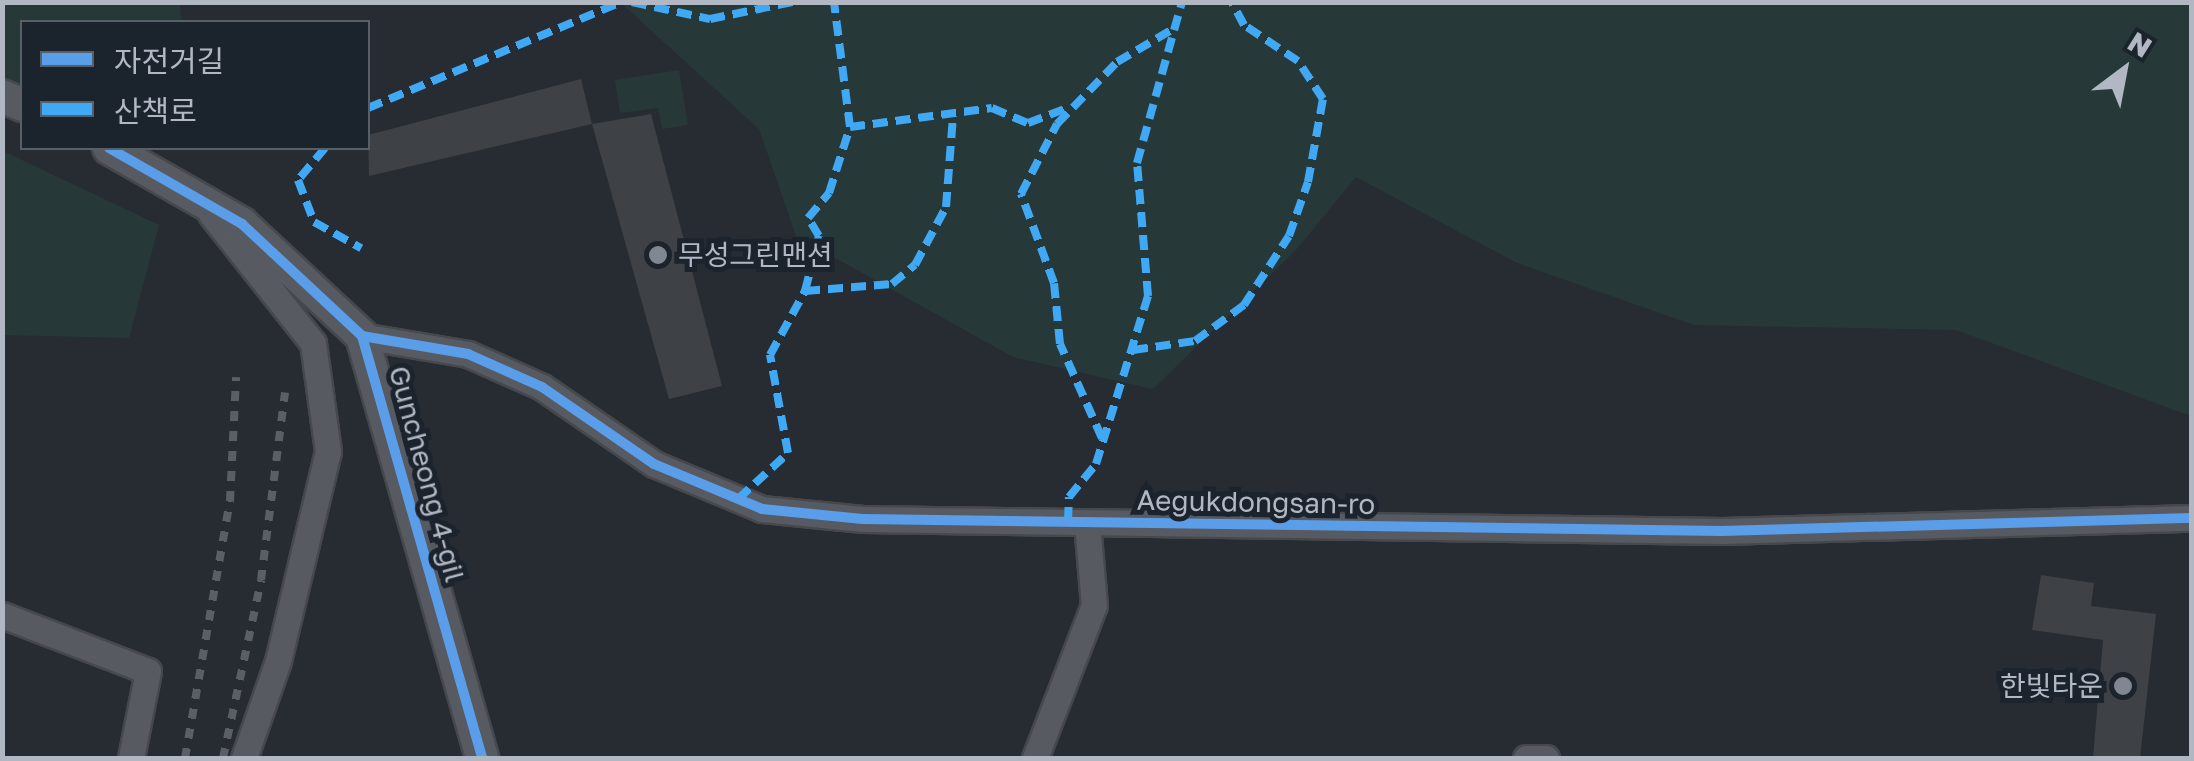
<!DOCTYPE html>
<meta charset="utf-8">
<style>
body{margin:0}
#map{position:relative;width:2194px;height:761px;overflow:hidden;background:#272c32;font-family:"Golos Text","Noto Sans KR",sans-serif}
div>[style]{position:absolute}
.green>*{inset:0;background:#273839}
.building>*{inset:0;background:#3e4247}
.roads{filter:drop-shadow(2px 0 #45484d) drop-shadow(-2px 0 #45484d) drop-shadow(0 2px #45484d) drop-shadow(0 -2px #45484d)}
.minor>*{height:25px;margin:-12.5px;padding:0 12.5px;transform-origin:12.5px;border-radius:12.5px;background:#575a61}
.tertiary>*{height:32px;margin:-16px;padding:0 16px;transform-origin:16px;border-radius:16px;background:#575a61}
.rail>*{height:8px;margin-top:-4px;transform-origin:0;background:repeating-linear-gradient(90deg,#5b5e64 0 10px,transparent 0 20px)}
.quiet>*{height:8px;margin-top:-4px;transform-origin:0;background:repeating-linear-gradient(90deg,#3fa9f5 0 15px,transparent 0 23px)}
.cycleway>*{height:10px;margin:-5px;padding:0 5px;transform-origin:5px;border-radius:5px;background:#5a9eea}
.dots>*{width:28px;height:28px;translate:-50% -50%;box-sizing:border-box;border:5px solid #1b232c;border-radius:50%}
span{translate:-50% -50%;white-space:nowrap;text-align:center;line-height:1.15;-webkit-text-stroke:10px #1b232c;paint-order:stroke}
.poi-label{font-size:28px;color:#b1b8c4}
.left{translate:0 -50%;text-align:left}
.right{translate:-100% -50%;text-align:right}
.street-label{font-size:28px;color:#b1b8c4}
.frame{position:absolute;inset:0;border:5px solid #b1b8c4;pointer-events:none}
.legend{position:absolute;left:20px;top:20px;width:350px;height:130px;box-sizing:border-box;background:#1b232c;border:2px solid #575f69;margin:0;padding:12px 18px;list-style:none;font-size:30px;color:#b1b8c4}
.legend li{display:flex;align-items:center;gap:20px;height:50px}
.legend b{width:50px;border:2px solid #575f69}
.north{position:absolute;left:2074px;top:20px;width:100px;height:100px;-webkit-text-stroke:8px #1b232c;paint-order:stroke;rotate:32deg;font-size:28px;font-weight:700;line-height:40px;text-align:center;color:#b1b8c4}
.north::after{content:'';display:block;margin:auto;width:35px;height:45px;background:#b1b8c4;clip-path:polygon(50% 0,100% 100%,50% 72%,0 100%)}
</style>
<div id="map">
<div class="green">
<i style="clip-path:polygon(2px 3px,180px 3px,181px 22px,22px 22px,22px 86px,3px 76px)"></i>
<i style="clip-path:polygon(621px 3px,2191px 3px,2191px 416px,1956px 330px,1694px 325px,1517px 263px,1356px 177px,1296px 250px,1153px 389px,1013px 357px,796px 236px,759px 129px)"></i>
<i style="clip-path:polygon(679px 70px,688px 125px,662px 129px,658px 108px,620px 113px,615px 80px)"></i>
<i style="clip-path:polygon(3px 151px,159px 225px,129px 338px,3px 335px)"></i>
</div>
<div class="building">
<i style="clip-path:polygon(581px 79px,592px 124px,369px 176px,368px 135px)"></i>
<i style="clip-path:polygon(651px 114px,722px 386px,669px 399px,592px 124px)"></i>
<i style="clip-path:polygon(2041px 575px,2094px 583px,2091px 606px,2156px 614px,2140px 758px,2093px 758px,2103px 640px,2032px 630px)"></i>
</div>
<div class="roads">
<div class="minor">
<i style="left:211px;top:214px;width:164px;rotate:51.7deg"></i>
<i style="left:313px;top:343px;width:109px;rotate:82.1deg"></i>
<i style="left:328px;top:451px;width:216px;rotate:103.4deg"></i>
<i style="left:278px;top:661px;width:103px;rotate:109.3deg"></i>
<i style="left:362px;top:336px;width:108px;rotate:9.6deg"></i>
<i style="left:468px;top:354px;width:81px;rotate:24deg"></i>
<i style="left:542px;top:387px;width:136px;rotate:34.5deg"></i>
<i style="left:654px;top:464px;width:117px;rotate:22.6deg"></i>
<i style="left:762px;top:509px;width:101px;rotate:5.7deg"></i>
<i style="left:863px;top:519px;width:859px;rotate:0.8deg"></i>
<i style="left:1722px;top:531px;width:470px;rotate:-1.6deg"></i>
<i style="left:2px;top:615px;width:156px;rotate:21deg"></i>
<i style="left:148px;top:671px;width:89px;rotate:101.1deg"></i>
<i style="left:1035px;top:758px;width:164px;rotate:-68.9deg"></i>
<i style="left:1094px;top:605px;width:82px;rotate:-94.9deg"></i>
<i style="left:1526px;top:758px;width:20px"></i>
</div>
<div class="tertiary">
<i style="left:2px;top:96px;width:22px;rotate:24deg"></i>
<i style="left:109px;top:148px;width:153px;rotate:29.7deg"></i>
<i style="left:242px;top:224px;width:164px;rotate:43deg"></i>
<i style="left:362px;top:336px;width:439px;rotate:74.1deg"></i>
</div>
</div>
<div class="rail">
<i style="left:185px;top:758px;width:261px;rotate:-80.1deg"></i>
<i style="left:230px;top:501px;width:124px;rotate:-87.2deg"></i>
<i style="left:223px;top:758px;width:182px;rotate:-77.9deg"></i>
<i style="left:261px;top:580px;width:189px;rotate:-82.7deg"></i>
</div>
<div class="quiet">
<i style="left:632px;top:2px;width:80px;rotate:12.3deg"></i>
<i style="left:710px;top:19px;width:84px;rotate:-11.7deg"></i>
<i style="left:368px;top:108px;width:275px;rotate:-22.7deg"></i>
<i style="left:850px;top:127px;width:143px;rotate:-7.6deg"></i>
<i style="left:992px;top:108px;width:39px;rotate:23deg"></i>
<i style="left:1028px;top:123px;width:42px;rotate:-21deg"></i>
<i style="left:325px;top:148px;width:42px;rotate:130.2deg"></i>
<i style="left:298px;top:180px;width:45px;rotate:69.1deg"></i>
<i style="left:314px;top:222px;width:54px;rotate:29deg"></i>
<i style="left:805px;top:291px;width:87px;rotate:-4.6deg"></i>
<i style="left:892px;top:284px;width:30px;rotate:-40deg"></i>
<i style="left:915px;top:265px;width:66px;rotate:-61.9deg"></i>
<i style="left:946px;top:207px;width:90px;rotate:-85.6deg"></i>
<i style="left:1133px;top:350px;width:63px;rotate:-8.3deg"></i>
<i style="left:1195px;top:341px;width:61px;rotate:-36.3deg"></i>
<i style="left:1244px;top:305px;width:82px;rotate:-56.9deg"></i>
<i style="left:1289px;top:236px;width:57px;rotate:-70.6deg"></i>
<i style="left:1308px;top:182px;width:84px;rotate:-79.8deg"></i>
<i style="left:1323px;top:99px;width:45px;rotate:-123.3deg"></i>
<i style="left:1298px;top:61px;width:65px;rotate:-146.3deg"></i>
<i style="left:1244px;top:25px;width:26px;rotate:-118deg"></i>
<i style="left:1102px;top:438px;width:103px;rotate:-114.1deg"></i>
<i style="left:1060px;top:344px;width:61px;rotate:-95.6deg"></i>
<i style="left:1054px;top:283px;width:95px;rotate:-110.3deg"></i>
<i style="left:1021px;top:194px;width:79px;rotate:-62.8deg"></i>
<i style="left:1057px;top:124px;width:86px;rotate:-45.9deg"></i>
<i style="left:1117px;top:62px;width:65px;rotate:-30.5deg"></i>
<i style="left:738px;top:499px;width:68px;rotate:-42.6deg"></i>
<i style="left:788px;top:453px;width:100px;rotate:-100.4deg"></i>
<i style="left:770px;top:355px;width:73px;rotate:-61.3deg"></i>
<i style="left:805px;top:291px;width:57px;rotate:-75.7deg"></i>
<i style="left:819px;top:236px;width:21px;rotate:-121deg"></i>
<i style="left:808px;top:218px;width:33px;rotate:-50deg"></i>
<i style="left:829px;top:193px;width:69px;rotate:-72.3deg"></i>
<i style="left:850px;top:127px;width:126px;rotate:-97.3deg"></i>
<i style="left:1068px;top:522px;width:25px;rotate:-88deg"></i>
<i style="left:1069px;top:497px;width:43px;rotate:-50.7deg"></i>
<i style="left:1096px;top:464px;width:176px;rotate:-72.8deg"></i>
<i style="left:1148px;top:296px;width:133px;rotate:-94.7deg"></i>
<i style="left:1137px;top:163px;width:167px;rotate:-74.4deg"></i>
</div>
<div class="cycleway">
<i style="left:109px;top:148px;width:153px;rotate:29.7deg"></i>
<i style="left:242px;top:224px;width:164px;rotate:43deg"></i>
<i style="left:362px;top:336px;width:439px;rotate:74.1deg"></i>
<i style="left:362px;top:336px;width:108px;rotate:9.6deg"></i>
<i style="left:468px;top:354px;width:81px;rotate:24deg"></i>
<i style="left:542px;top:387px;width:136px;rotate:34.5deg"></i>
<i style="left:654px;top:464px;width:117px;rotate:22.6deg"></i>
<i style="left:762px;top:509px;width:101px;rotate:5.7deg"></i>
<i style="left:863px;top:519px;width:859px;rotate:0.8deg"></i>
<i style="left:1722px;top:531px;width:470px;rotate:-1.6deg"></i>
</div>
<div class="dots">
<i style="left:658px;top:255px;background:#818791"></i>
<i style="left:2123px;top:686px;background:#818791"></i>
</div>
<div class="poi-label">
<span class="left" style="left:678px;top:255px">무성그린맨션</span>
<span class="right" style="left:2103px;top:686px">한빛타운</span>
</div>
<div class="street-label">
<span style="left:427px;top:474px;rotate:75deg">Guncheong 4-gil</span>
<span style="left:1256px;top:502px;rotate:1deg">Aegukdongsan-ro</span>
</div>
<div class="frame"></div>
<ul class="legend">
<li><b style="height:12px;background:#5a9eea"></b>자전거길</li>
<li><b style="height:12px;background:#3fa9f5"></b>산책로</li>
</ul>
<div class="north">N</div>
</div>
